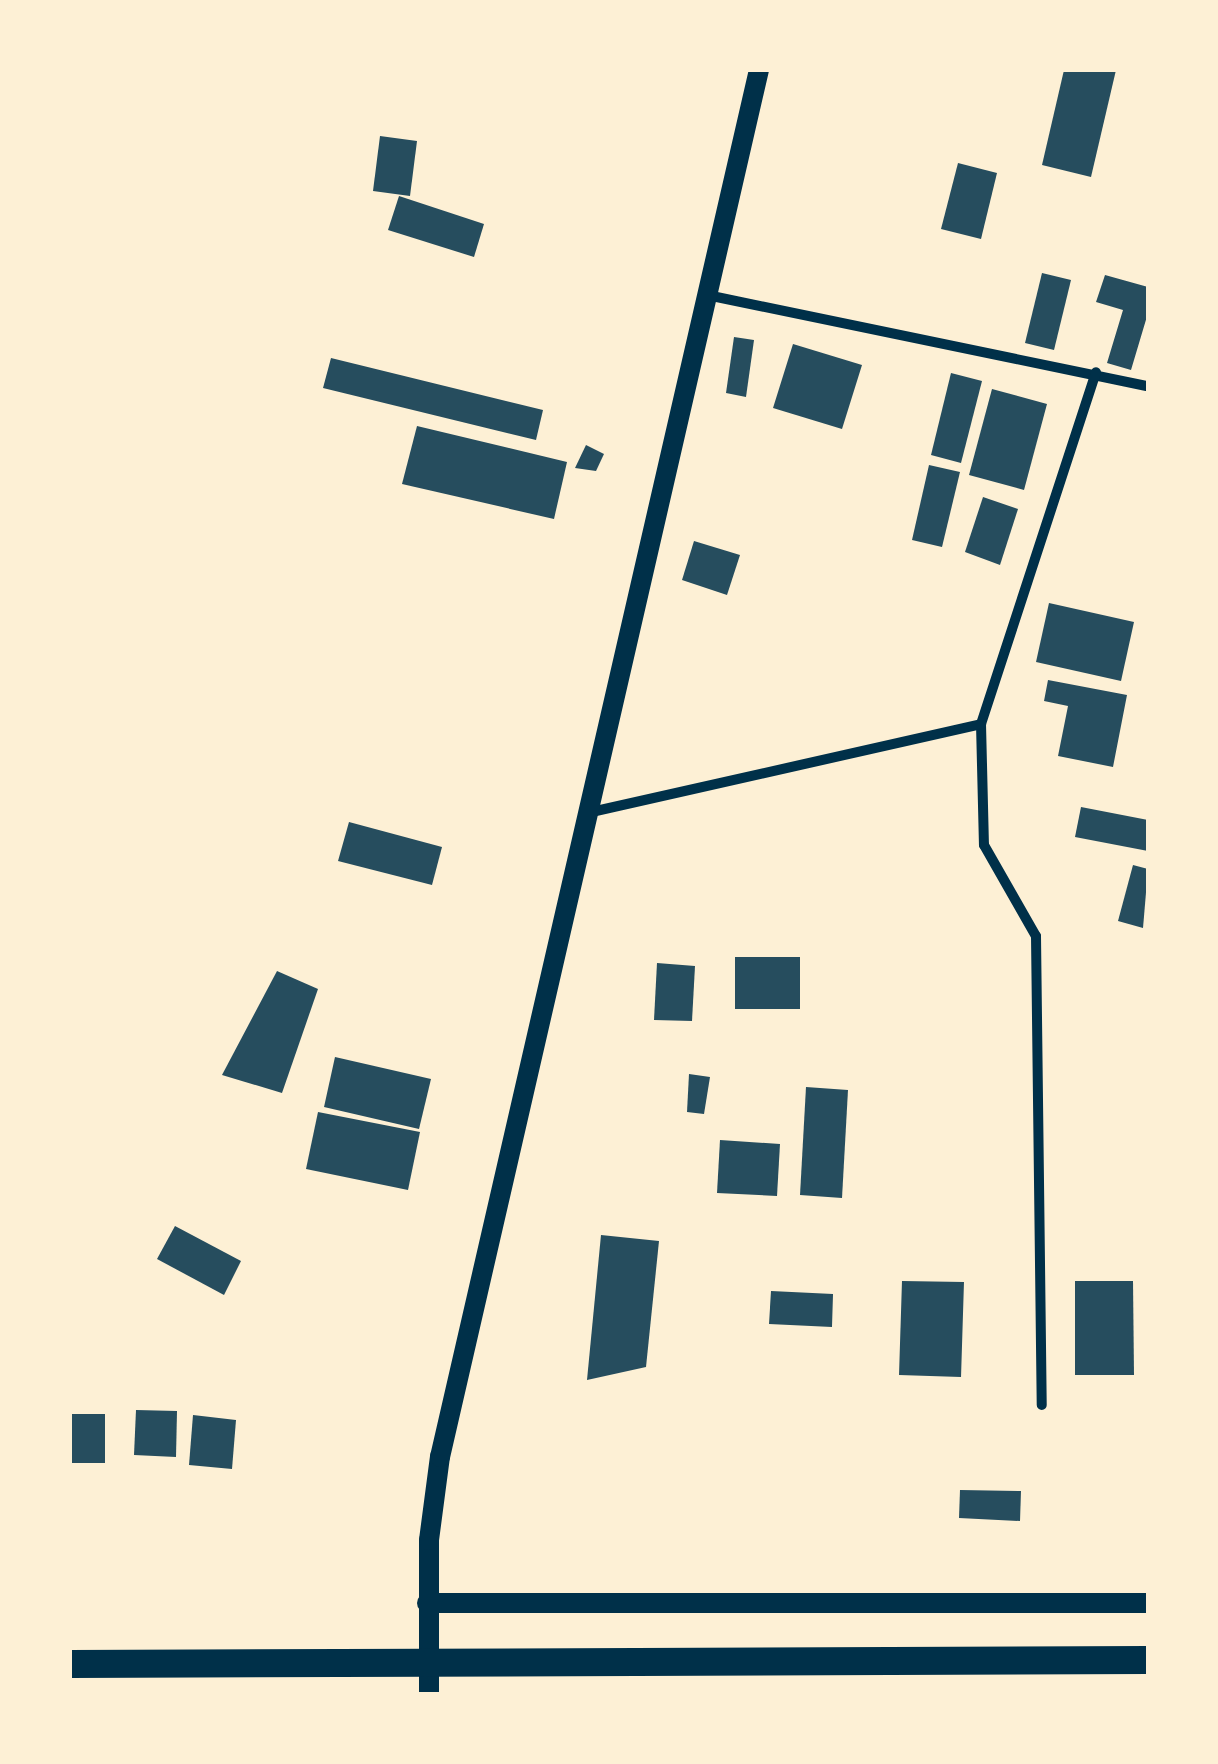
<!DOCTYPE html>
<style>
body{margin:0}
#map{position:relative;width:1218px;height:1764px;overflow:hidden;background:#fdf0d5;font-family:Figtree,sans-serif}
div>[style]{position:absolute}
.building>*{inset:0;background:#264d5e}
.minor>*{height:10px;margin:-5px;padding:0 5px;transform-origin:5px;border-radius:5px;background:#003049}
.secondary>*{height:20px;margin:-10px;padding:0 10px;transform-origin:10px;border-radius:10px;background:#003049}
.trunk>*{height:28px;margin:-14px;padding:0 14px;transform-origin:14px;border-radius:14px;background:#003049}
span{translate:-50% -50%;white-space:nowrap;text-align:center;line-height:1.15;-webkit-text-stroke:8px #fdf0d5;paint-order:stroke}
.frame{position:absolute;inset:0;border:72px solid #fdf0d5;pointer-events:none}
</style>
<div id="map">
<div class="building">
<i style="clip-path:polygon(1064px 70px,1116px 70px,1091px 177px,1042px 165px)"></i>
<i style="clip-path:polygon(380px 136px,417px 141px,410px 196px,373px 191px)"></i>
<i style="clip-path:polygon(958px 163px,997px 173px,981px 239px,941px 229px)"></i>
<i style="clip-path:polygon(399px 196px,484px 224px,474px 257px,388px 230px)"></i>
<i style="clip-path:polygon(1042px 273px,1071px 280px,1054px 350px,1025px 343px)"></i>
<i style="clip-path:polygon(1105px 275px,1148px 287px,1148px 313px,1131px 370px,1107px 363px,1123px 310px,1096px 302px)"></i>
<i style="clip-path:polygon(734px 337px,754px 340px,746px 397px,726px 393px)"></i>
<i style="clip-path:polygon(793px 344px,862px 365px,842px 429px,773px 408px)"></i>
<i style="clip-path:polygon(331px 358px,543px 410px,536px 440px,323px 388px)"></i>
<i style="clip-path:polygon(951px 373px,982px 381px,961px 463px,931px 455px)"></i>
<i style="clip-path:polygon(992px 389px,1047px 404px,1024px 490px,969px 475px)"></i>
<i style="clip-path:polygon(417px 426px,567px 462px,554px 519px,402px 484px)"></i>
<i style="clip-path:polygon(586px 445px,604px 454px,596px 471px,575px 468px)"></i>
<i style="clip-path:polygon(929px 465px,960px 472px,942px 547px,912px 540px)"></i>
<i style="clip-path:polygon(983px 497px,1018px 509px,1000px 565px,965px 552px)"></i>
<i style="clip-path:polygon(694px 541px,740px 555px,727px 595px,682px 580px)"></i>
<i style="clip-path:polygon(1049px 603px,1134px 622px,1121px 681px,1036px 662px)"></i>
<i style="clip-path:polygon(1048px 680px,1127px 695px,1113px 767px,1058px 756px,1068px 706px,1044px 701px)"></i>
<i style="clip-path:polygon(1081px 807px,1148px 820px,1148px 851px,1075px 837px)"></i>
<i style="clip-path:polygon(349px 822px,442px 847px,432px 885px,338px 861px)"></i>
<i style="clip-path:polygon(1133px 865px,1148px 869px,1143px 928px,1118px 921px)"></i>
<i style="clip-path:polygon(735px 957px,800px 957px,800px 1009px,735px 1009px)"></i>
<i style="clip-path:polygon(657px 963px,695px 966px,692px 1021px,654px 1020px)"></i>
<i style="clip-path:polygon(277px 971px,318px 989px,282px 1093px,222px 1075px)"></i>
<i style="clip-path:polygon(335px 1057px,431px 1079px,419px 1129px,324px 1107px)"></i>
<i style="clip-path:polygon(689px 1074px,710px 1077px,704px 1114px,687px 1112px)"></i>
<i style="clip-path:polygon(806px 1087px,848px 1090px,842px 1198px,800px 1195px)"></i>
<i style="clip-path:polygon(318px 1112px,420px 1132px,408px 1190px,306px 1169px)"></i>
<i style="clip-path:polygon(720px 1140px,780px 1144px,777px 1196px,717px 1193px)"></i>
<i style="clip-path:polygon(175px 1226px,241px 1261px,224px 1295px,157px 1259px)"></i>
<i style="clip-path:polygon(601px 1235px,659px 1241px,646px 1367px,587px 1380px)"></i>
<i style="clip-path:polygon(902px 1281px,964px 1282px,961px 1377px,899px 1375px)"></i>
<i style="clip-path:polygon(1075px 1281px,1133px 1281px,1134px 1375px,1075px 1375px)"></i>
<i style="clip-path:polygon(771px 1291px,833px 1294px,832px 1327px,769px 1324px)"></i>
<i style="clip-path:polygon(136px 1410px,177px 1411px,176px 1457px,134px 1455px)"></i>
<i style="clip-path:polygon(70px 1414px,105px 1414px,105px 1463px,70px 1463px)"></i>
<i style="clip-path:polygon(193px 1415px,236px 1420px,232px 1469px,189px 1465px)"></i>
<i style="clip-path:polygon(960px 1490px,1021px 1491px,1020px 1521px,959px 1518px)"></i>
</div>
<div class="minor">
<i style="left:707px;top:295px;width:450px;rotate:11.7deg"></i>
<i style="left:981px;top:724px;width:121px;rotate:88.6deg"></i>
<i style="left:984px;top:845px;width:105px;rotate:60.3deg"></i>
<i style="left:1036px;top:936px;width:469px;rotate:89.3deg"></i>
<i style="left:587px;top:813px;width:404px;rotate:-12.7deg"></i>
<i style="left:981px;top:724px;width:370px;rotate:-71.9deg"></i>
</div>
<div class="secondary">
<i style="left:427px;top:1603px;width:721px"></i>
<i style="left:429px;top:1694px;width:154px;rotate:-90deg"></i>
<i style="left:429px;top:1540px;width:84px;rotate:-82.5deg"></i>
<i style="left:440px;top:1457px;width:1423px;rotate:-77.05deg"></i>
</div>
<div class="trunk">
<i style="left:70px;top:1664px;width:1078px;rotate:-0.21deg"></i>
</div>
<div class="frame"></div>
</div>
